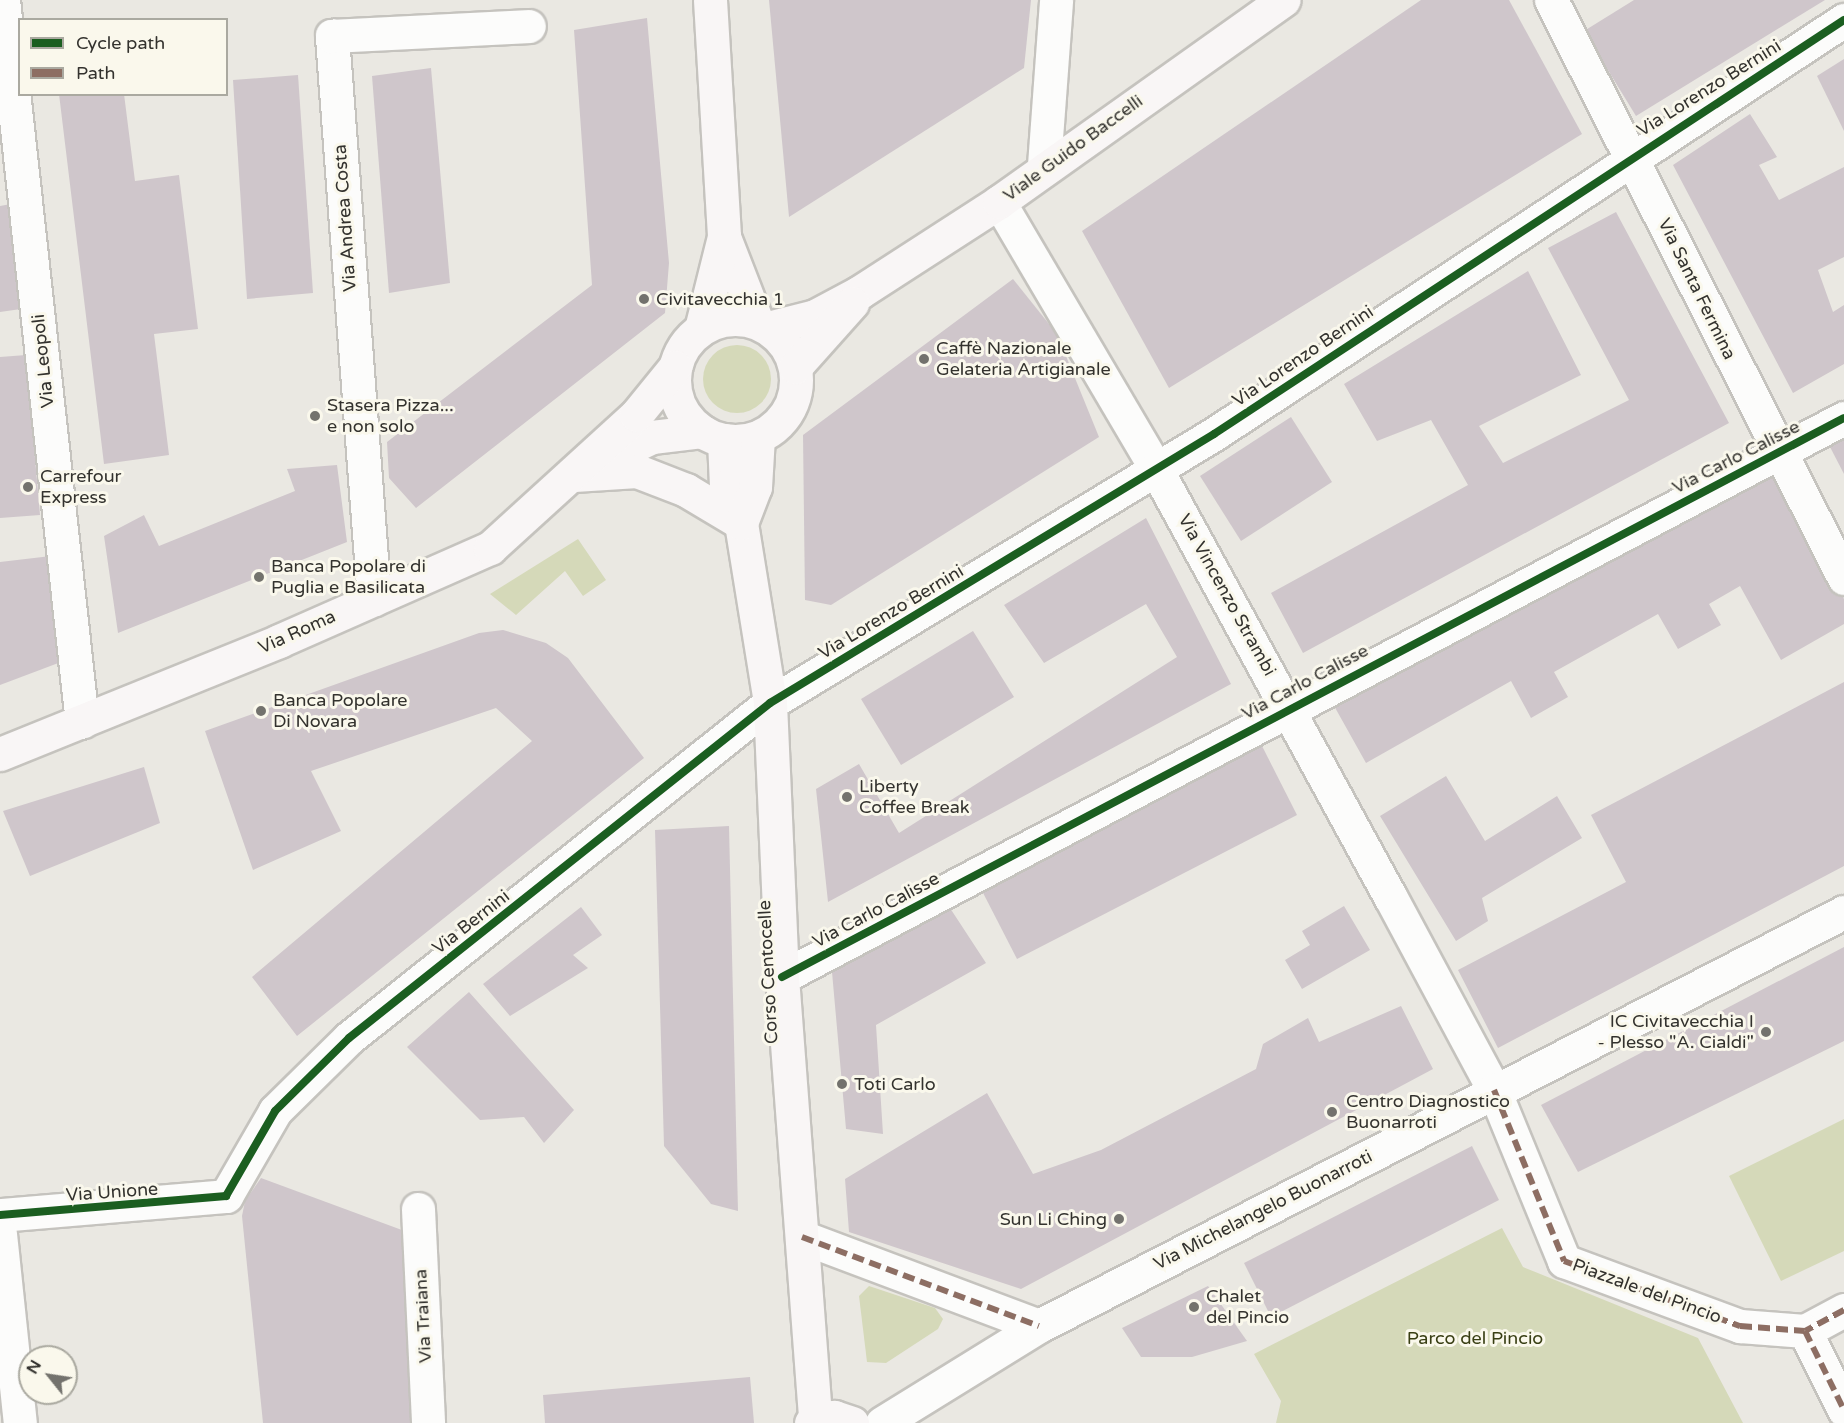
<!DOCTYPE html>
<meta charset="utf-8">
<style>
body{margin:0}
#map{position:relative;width:1844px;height:1423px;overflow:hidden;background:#eae8e2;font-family:"Varela Round",sans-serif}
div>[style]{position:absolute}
.green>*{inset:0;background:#d5d9b9}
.round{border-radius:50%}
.building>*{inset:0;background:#cfc6cb}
.roads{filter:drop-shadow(2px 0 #c5c3be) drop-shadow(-2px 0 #c5c3be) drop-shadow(0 2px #c5c3be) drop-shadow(0 -2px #c5c3be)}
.street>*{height:33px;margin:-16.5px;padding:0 16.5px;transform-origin:16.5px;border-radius:16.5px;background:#fcfcfb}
.secondary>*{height:33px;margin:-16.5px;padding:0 16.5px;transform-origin:16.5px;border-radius:16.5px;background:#f9f6f6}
.secondary>.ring{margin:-16.5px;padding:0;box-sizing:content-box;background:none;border:33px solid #f9f6f6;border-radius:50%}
.quiet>*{height:6px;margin-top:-3px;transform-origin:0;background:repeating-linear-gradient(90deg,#8d6e63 0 12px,transparent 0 18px)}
.cycleway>*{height:8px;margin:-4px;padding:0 4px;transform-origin:4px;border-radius:4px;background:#1b5e20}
.dots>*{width:16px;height:16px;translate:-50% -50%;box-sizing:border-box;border:3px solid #faf8ec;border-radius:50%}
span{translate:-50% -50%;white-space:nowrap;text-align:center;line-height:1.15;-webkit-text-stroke:6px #faf8ec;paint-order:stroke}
.street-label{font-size:18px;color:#33322e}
.poi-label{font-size:18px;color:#33322e}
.left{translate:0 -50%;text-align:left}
.right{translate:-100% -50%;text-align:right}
.park-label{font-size:18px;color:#383e13}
.legend{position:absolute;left:18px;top:18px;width:210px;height:78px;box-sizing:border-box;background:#faf8ec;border:2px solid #aaa9a0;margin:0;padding:8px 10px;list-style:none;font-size:18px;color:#33322e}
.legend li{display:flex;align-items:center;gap:12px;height:30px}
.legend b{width:30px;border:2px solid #aaa9a0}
.north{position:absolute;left:18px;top:1345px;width:60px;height:60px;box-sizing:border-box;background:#faf8ec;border:2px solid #aaa9a0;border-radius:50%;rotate:300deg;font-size:16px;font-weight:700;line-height:24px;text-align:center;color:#33322e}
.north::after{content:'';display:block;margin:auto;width:21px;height:27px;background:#73726d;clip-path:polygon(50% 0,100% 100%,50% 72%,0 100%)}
</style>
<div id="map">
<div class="green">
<i class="round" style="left:703px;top:345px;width:68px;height:68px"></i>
<i style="clip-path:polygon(578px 539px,606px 580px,583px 596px,565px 571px,516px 615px,490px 594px)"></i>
<i style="clip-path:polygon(1844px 1119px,1844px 1251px,1781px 1281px,1729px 1176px)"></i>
<i style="clip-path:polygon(1502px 1228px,1523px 1267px,1698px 1338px,1743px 1423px,1276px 1423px,1281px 1401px,1254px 1354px)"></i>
<i style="clip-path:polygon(869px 1286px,935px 1308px,943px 1319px,938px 1329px,886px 1363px,867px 1362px,859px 1296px)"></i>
</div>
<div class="building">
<i style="clip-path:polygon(769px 0,1031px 0,1024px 68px,789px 217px)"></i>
<i style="clip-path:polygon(1421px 0,1509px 0,1582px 134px,1169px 388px,1082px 231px)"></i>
<i style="clip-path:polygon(1634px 0,1825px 0,1636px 116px,1584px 31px)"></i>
<i style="clip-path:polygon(647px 18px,669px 263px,665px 313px,416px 508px,389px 478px,387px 442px,592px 285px,574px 30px)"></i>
<i style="clip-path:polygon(1844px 59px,1844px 131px,1817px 76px)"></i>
<i style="clip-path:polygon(431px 68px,450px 283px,389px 293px,372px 76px)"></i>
<i style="clip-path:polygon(298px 75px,313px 293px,247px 299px,233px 80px)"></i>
<i style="clip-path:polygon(59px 94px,124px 94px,135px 181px,179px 175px,198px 329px,154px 334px,169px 455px,104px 464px)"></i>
<i style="clip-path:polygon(1750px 114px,1777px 157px,1759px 165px,1779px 200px,1844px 167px,1844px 257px,1818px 270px,1833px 312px,1844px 305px,1844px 364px,1793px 393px,1673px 165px)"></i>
<i style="clip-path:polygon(11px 204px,21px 309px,0 312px,0 206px)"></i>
<i style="clip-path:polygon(1616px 212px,1729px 423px,1303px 653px,1271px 593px,1468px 485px,1431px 420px,1377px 441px,1344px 384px,1528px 271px,1581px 375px,1479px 426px,1503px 463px,1629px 400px,1548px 248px)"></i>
<i style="clip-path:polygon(1013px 279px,1057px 334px,1099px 437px,831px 605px,805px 600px,803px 435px)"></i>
<i style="clip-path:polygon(26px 355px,40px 515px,0 518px,0 357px)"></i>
<i style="clip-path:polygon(1291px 417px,1332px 482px,1241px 541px,1200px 476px)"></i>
<i style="clip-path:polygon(1844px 438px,1844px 474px,1829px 445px)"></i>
<i style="clip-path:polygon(1767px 461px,1844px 599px,1844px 624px,1781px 660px,1740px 586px,1709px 604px,1721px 625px,1678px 649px,1658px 614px,1554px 672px,1568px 697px,1531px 718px,1511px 681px,1366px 763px,1333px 704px)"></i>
<i style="clip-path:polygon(337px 465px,347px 542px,118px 633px,104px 536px,144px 515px,159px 546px,295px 491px,287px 469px)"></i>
<i style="clip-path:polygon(1146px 518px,1231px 684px,828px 902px,816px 789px,859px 764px,899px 833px,1177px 657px,1146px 604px,1044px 663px,1004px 605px)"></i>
<i style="clip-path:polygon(51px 556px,61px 662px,0 685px,0 562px)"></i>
<i style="clip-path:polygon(503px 630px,546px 643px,568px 658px,644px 758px,297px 1036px,252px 977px,532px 741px,496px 708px,311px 771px,341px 831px,253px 870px,205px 731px,479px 633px)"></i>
<i style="clip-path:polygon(973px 631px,1014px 697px,901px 765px,861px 699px)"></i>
<i style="clip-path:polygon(1844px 682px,1844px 866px,1498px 1048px,1458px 970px,1626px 882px,1591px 815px)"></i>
<i style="clip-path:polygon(1261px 744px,1297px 815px,1017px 959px,980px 887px)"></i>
<i style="clip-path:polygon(144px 767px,160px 823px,30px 876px,3px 811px)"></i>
<i style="clip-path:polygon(1446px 776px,1485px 841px,1557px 796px,1582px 838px,1482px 898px,1488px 921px,1456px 941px,1380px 816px)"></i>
<i style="clip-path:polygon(729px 826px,738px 1211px,711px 1204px,664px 1146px,655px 830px)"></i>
<i style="clip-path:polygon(1344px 906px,1370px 950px,1302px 989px,1285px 960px,1310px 945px,1302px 931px)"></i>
<i style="clip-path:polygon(581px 907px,602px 935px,573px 955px,588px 968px,510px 1016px,483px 984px)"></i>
<i style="clip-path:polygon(950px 908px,986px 963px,876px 1025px,883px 1134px,846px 1129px,832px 972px)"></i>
<i style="clip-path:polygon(1844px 947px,1844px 1041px,1578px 1172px,1541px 1105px)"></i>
<i style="clip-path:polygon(469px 992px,574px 1110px,544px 1143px,524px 1117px,480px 1120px,407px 1047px)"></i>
<i style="clip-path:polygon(1401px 1006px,1433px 1069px,1021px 1289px,849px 1232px,845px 1179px,987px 1093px,1033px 1174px,1101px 1150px,1256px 1069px,1263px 1044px,1308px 1018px,1319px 1042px)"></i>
<i style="clip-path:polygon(1472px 1146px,1499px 1200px,1271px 1317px,1244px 1263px)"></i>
<i style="clip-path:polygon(261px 1178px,410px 1233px,416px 1423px,263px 1423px,242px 1216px,245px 1201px)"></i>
<i style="clip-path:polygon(1208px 1286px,1247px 1341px,1192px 1357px,1141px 1357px,1122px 1328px)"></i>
<i style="clip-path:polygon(750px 1377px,754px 1423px,545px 1423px,543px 1395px)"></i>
</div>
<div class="roads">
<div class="street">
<i style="left:3px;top:0;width:726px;rotate:83.76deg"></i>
<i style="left:1551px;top:0;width:648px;rotate:63.12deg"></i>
<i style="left:1044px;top:165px;width:165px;rotate:-85.8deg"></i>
<i style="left:999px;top:202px;width:310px;rotate:59.5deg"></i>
<i style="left:1156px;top:469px;width:489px;rotate:61.3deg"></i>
<i style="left:1391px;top:898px;width:218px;rotate:61.8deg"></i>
<i style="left:1494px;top:1090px;width:185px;rotate:67.7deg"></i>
<i style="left:1564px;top:1261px;width:188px;rotate:20.3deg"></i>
<i style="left:1740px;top:1326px;width:65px;rotate:4.4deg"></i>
<i style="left:374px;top:599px;width:565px;rotate:-94.27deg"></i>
<i style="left:332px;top:36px;width:197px;rotate:-2.9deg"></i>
<i style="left:782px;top:977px;width:1200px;rotate:-27.76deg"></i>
<i style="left:418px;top:1209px;width:214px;rotate:87.3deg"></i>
<i style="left:0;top:1215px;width:227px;rotate:-4.8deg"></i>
<i style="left:226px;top:1196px;width:98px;rotate:-60deg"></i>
<i style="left:275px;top:1111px;width:104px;rotate:-44.6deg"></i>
<i style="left:349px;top:1038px;width:538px;rotate:-38.51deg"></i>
<i style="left:770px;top:703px;width:519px;rotate:-31.21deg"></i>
<i style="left:1214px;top:434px;width:754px;rotate:-33.31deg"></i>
<i style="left:0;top:1234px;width:190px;rotate:84deg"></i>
<i style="left:802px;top:1237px;width:253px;rotate:20.6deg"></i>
<i style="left:1844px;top:1310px;width:44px;rotate:151.7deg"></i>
<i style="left:1805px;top:1331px;width:88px;rotate:63.7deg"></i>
<i style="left:882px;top:1423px;width:185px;rotate:-31.7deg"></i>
<i style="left:1039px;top:1326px;width:905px;rotate:-27.22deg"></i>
</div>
<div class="secondary">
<i style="left:710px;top:0;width:237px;rotate:86.6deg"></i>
<i style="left:724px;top:237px;width:91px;rotate:68.8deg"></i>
<i class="ring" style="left:674px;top:319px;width:89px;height:89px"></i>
<i style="left:768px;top:328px;width:49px;rotate:-14.3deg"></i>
<i style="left:815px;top:316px;width:51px;rotate:-28.1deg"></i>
<i style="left:860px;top:292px;width:166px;rotate:-32.9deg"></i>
<i style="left:999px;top:202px;width:349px;rotate:-35.4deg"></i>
<i style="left:701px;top:329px;width:95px;rotate:-76deg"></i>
<i style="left:795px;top:367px;width:86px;rotate:-48.3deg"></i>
<i style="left:724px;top:440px;width:46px;rotate:87.5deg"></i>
<i style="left:726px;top:486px;width:40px;rotate:68deg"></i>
<i style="left:741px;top:523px;width:182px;rotate:80.8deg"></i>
<i style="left:770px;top:703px;width:274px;rotate:87.5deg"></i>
<i style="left:782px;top:977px;width:444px;rotate:85.7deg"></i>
<i style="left:602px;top:461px;width:55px;rotate:-25.6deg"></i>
<i style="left:652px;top:437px;width:50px;rotate:-6.8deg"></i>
<i style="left:574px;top:475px;width:63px;rotate:-3.6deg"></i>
<i style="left:637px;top:471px;width:53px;rotate:21.2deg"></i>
<i style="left:686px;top:490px;width:64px;rotate:31deg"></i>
<i style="left:741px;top:523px;width:39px;rotate:-69deg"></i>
<i style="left:755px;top:487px;width:50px;rotate:-86.6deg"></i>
<i style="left:0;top:754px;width:301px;rotate:-22deg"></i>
<i style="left:279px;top:641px;width:231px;rotate:-23.8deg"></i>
<i style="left:490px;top:548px;width:197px;rotate:-42.3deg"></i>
<i style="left:636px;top:415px;width:62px;rotate:-50.9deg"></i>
<i style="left:811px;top:1423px;width:24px;rotate:-15deg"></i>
<i style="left:834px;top:1417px;width:19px;rotate:18deg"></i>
</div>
</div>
<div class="quiet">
<i style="left:1494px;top:1090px;width:185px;rotate:67.7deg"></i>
<i style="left:1564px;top:1261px;width:188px;rotate:20.3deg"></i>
<i style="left:1740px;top:1326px;width:65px;rotate:4.4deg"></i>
<i style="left:802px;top:1237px;width:253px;rotate:20.6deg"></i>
<i style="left:1844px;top:1310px;width:44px;rotate:151.7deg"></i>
<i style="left:1805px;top:1331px;width:88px;rotate:63.7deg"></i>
</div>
<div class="cycleway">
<i style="left:782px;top:977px;width:1200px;rotate:-27.76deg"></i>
<i style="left:0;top:1215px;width:227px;rotate:-4.8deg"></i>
<i style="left:226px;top:1196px;width:98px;rotate:-60deg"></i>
<i style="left:275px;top:1111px;width:104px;rotate:-44.6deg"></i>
<i style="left:349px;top:1038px;width:538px;rotate:-38.51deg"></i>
<i style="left:770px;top:703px;width:519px;rotate:-31.21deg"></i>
<i style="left:1214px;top:434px;width:754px;rotate:-33.31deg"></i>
</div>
<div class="dots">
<i style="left:644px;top:299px;background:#73726d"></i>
<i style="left:924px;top:359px;background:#73726d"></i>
<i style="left:315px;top:416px;background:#73726d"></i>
<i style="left:28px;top:487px;background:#73726d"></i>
<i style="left:259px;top:577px;background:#73726d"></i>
<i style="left:261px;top:711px;background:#73726d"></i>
<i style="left:847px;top:797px;background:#73726d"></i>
<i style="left:1766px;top:1032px;background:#73726d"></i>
<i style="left:842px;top:1084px;background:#73726d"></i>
<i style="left:1332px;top:1112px;background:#73726d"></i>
<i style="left:1119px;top:1219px;background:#73726d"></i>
<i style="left:1194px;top:1307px;background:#73726d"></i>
</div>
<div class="street-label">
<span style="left:1709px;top:88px;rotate:-32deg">Via Lorenzo Bernini</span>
<span style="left:1073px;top:148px;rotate:-36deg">Viale Guido Baccelli</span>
<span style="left:345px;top:218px;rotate:-94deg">Via Andrea Costa</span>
<span style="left:1697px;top:289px;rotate:64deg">Via Santa Fermina</span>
<span style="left:1303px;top:356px;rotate:-34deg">Via Lorenzo Bernini</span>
<span style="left:43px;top:361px;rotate:-96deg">Via Leopoli</span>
<span style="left:1736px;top:457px;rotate:-27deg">Via Carlo Calisse</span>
<span style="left:1227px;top:595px;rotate:61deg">Via Vincenzo Strambi</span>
<span style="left:891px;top:612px;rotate:-31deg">Via Lorenzo Bernini</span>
<span style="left:297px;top:632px;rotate:-24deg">Via Roma</span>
<span style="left:1305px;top:682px;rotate:-28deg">Via Carlo Calisse</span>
<span style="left:876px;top:910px;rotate:-28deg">Via Carlo Calisse</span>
<span style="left:471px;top:922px;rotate:-38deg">Via Bernini</span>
<span style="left:768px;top:972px;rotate:-93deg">Corso Centocelle</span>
<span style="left:112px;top:1192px;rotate:-4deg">Via Unione</span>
<span style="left:1263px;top:1210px;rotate:-27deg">Via Michelangelo Buonarroti</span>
<span style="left:1647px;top:1291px;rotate:20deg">Piazzale del Pincio</span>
<span style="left:423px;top:1316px;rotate:-93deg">Via Traiana</span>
</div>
<div class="poi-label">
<span class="left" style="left:656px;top:299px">Civitavecchia 1</span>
<span class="left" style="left:936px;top:359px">Caffè Nazionale<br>Gelateria Artigianale</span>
<span class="left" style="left:327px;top:416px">Stasera Pizza...<br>e non solo</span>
<span class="left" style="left:40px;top:487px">Carrefour<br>Express</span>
<span class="left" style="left:271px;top:577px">Banca Popolare di<br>Puglia e Basilicata</span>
<span class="left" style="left:273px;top:711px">Banca Popolare<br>Di Novara</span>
<span class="left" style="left:859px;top:797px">Liberty<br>Coffee Break</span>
<span class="right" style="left:1754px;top:1032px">IC Civitavecchia I<br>- Plesso "A. Cialdi"</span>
<span class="left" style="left:854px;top:1084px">Toti Carlo</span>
<span class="left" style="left:1346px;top:1112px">Centro Diagnostico<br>Buonarroti</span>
<span class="right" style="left:1107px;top:1219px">Sun Li Ching</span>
<span class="left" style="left:1206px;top:1307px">Chalet<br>del Pincio</span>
</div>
<div class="park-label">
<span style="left:1475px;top:1338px">Parco del Pincio</span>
</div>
<ul class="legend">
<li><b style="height:8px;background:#1b5e20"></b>Cycle path</li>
<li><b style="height:8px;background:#8d6e63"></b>Path</li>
</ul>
<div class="north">N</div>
</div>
